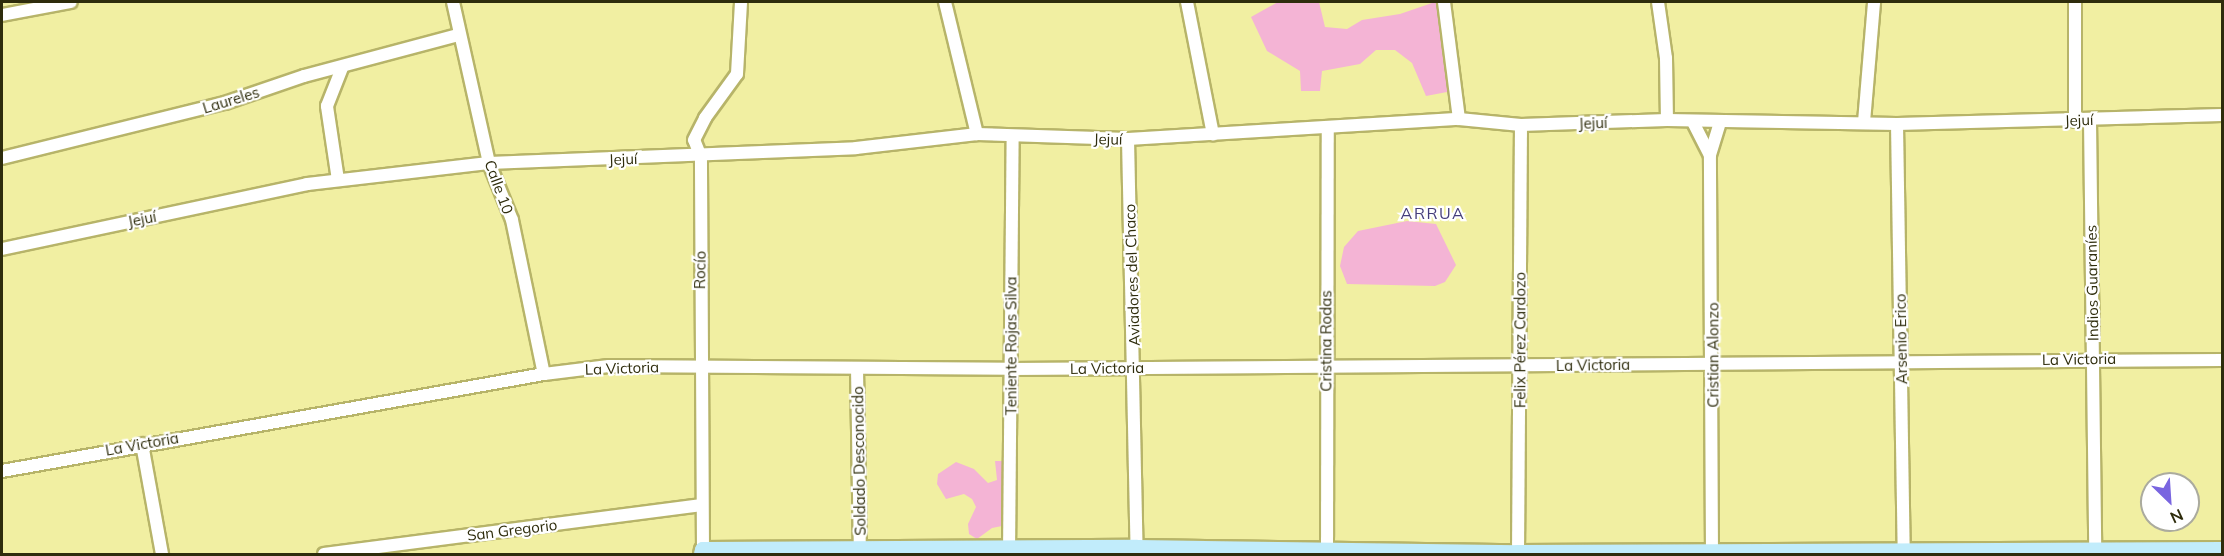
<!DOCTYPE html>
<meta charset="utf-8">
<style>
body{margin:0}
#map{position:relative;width:2224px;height:556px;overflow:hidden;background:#f1efa2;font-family:Mulish,sans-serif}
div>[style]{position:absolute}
.green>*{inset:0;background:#f4b4d5}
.roads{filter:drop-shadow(2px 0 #b7b469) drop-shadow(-2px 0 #b7b469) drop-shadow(0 2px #b7b469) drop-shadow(0 -2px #b7b469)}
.street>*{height:12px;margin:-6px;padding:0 6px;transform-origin:6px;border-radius:6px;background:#fff}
.secondary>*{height:16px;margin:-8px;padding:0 8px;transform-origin:8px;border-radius:8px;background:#c1ecfb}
span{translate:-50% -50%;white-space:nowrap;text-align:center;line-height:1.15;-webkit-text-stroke:4.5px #fff;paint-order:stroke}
.street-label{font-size:15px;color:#2e2c0c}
.neighbourhood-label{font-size:16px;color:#453d7a;letter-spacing:1.5px}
.frame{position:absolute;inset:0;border:3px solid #2e2c0c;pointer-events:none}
.north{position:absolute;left:2140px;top:472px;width:60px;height:60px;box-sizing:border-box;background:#fff;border:2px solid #abab9e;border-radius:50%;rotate:155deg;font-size:16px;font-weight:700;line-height:24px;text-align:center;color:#2e2c0c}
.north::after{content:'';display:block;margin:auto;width:21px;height:27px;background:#7965e0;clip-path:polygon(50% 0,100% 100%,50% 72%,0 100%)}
</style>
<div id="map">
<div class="green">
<i style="clip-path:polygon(1278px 2px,1319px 2px,1325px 27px,1347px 29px,1362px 20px,1400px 14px,1435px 2px,1442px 14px,1452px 71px,1447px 92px,1426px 96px,1412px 63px,1395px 50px,1376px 50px,1360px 64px,1322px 71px,1320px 91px,1301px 91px,1300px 71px,1267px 51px,1251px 17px)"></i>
<i style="clip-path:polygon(1407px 221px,1436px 224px,1456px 265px,1445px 282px,1435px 286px,1347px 284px,1340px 266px,1344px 247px,1358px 231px)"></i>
<i style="clip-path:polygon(995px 461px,1005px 461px,1006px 517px,1002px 526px,992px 528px,977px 539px,969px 534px,968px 524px,976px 507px,972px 499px,964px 494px,946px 499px,937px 484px,938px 474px,956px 462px,974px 469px,988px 483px,997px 480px)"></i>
</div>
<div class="roads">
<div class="street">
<i style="left:453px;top:2px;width:165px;rotate:77.4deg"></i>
<i style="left:489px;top:163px;width:61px;rotate:68deg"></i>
<i style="left:512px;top:220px;width:157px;rotate:78.3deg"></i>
<i style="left:945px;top:2px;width:136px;rotate:76.4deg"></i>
<i style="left:1187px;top:2px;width:135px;rotate:78.9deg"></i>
<i style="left:1444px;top:2px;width:118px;rotate:82.7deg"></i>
<i style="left:1658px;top:2px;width:57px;rotate:81.9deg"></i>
<i style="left:1666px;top:58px;width:62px;rotate:89.1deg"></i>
<i style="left:2075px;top:2px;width:119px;rotate:90deg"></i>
<i style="left:2px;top:15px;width:70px;rotate:-10.7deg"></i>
<i style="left:2090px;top:120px;width:434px;rotate:89.3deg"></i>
<i style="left:1693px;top:122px;width:37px;rotate:63deg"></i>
<i style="left:1864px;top:122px;width:120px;rotate:-85.2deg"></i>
<i style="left:1897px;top:124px;width:430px;rotate:89.1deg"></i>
<i style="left:1128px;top:139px;width:415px;rotate:88.8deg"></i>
<i style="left:2px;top:158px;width:230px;rotate:-13.9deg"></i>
<i style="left:225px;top:103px;width:83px;rotate:-18.9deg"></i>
<i style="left:304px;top:76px;width:159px;rotate:-14.9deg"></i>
<i style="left:338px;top:180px;width:75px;rotate:-98.5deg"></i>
<i style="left:327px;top:106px;width:41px;rotate:-68.5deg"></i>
<i style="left:2px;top:249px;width:312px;rotate:-12deg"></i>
<i style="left:307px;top:184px;width:183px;rotate:-6.6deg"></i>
<i style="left:489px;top:163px;width:367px;rotate:-2.3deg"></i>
<i style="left:856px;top:148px;width:122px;rotate:-6.6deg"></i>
<i style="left:977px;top:134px;width:151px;rotate:1.9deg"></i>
<i style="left:1128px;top:139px;width:332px;rotate:-3.5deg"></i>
<i style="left:1459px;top:119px;width:62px;rotate:5.5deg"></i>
<i style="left:1521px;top:125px;width:146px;rotate:-2deg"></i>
<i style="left:1667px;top:120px;width:230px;rotate:1deg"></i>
<i style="left:1897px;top:124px;width:325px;rotate:-1.6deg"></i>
<i style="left:857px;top:368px;width:186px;rotate:89.1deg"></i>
<i style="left:142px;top:444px;width:112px;rotate:79.7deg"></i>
<i style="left:2px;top:471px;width:551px;rotate:-10.15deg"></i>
<i style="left:544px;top:374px;width:65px;rotate:-7deg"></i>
<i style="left:609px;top:366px;width:402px;rotate:0.4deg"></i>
<i style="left:1011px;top:369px;width:1211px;rotate:-0.43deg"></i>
<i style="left:703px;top:550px;width:393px;rotate:-90.3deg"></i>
<i style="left:701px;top:157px;width:18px;rotate:-112deg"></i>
<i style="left:694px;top:140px;width:25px;rotate:-63deg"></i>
<i style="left:705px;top:118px;width:54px;rotate:-54deg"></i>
<i style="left:737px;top:74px;width:72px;rotate:-86.8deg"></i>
<i style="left:324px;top:554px;width:379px;rotate:-7.4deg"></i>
<i style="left:1009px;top:554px;width:417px;rotate:-89.5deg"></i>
<i style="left:1327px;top:554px;width:426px;rotate:-89.9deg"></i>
<i style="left:1518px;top:554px;width:429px;rotate:-89.6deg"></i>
<i style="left:1712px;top:554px;width:399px;rotate:-90.3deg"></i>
<i style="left:1710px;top:155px;width:34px;rotate:-73deg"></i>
</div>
<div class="secondary">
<i style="left:702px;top:554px;width:4px;rotate:-76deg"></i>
<i style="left:703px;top:550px;width:434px;rotate:-0.3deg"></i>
<i style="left:1137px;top:548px;width:381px;rotate:0.8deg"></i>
<i style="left:1518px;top:553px;width:704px;rotate:-0.24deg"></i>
</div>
</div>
<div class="street-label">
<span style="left:231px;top:100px;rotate:-17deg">Laureles</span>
<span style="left:2079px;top:120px;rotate:-2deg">Jejuí</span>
<span style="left:1593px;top:123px;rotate:-2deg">Jejuí</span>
<span style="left:1108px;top:139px;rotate:1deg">Jejuí</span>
<span style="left:623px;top:159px;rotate:-2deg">Jejuí</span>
<span style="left:499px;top:187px;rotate:70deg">Calle 10</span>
<span style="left:142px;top:219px;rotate:-11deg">Jejuí</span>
<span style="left:700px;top:270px;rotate:-89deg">Rocío</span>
<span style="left:1132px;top:275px;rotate:-92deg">Aviadores del Chaco</span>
<span style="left:2092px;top:283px;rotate:-91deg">Indios Guaraníes</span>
<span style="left:1901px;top:339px;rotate:-91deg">Arsenio Erico</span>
<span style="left:1520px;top:340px;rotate:-90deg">Felix Pérez Cardozo</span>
<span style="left:1326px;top:341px;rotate:-90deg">Cristina Rodas</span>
<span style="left:1011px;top:346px;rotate:-90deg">Teniente Rojas Silva</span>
<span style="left:1713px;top:355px;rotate:-90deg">Cristian Alonzo</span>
<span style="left:2079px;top:359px;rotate:-1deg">La Victoria</span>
<span style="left:1593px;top:365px;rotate:-1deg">La Victoria</span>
<span style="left:622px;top:368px;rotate:-2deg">La Victoria</span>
<span style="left:1107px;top:368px;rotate:-1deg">La Victoria</span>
<span style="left:142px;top:444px;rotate:-10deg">La Victoria</span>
<span style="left:859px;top:461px;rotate:-91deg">Soldado Desconocido</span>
<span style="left:512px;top:530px;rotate:-7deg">San Gregorio</span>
</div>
<div class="neighbourhood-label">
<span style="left:1433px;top:213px">ARRUA</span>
</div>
<div class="frame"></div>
<div class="north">N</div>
</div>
